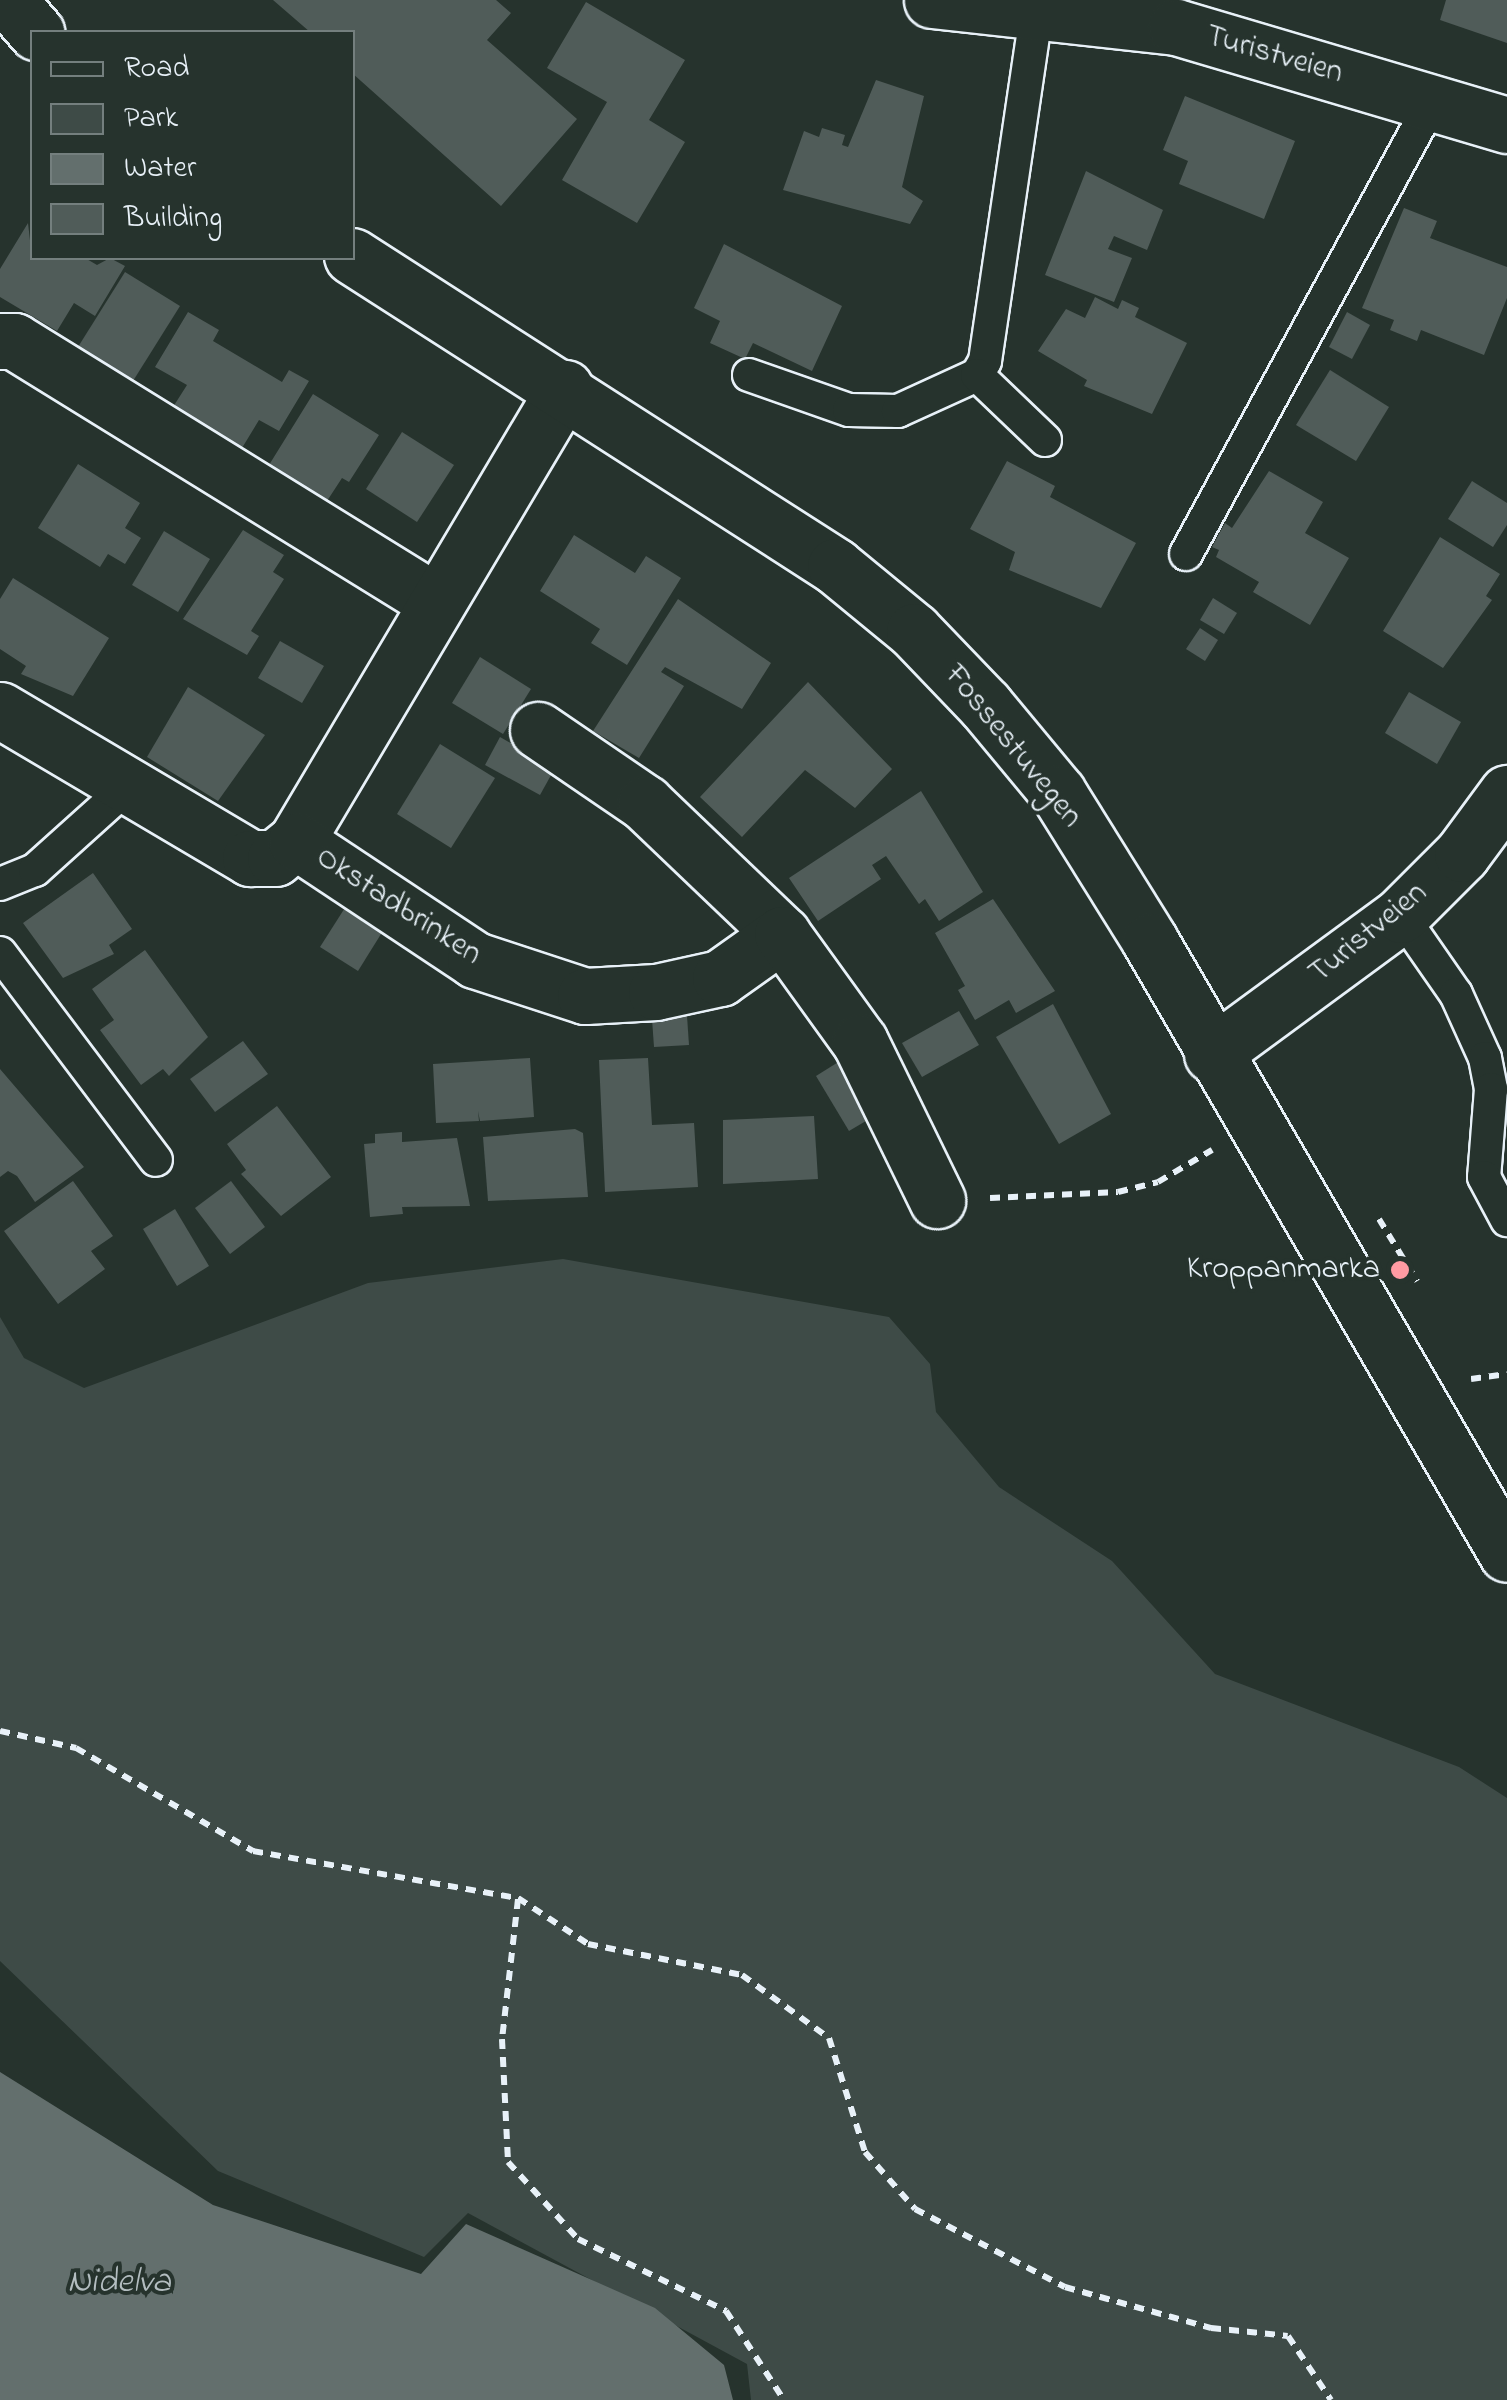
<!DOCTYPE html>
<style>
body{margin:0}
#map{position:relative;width:1507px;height:2400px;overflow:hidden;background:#26332d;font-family:"Indie Flower",sans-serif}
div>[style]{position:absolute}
.green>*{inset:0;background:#3e4b47}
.water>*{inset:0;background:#636f6d}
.building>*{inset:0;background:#505c59}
.path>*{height:6px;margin-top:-3px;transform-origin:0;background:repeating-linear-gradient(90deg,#e8f1f8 0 10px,transparent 0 18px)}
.roads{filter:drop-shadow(2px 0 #e8f1f8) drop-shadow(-2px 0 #e8f1f8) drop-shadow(0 2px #e8f1f8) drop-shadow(0 -2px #e8f1f8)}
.lane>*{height:32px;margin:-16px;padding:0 16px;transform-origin:16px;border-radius:16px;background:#26332d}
.street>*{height:55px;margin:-27.5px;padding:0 27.5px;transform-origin:27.5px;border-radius:27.5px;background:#26332d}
.secondary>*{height:55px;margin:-27.5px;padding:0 27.5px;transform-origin:27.5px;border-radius:27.5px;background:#26332d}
.dots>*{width:28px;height:28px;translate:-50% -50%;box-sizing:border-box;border:5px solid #26332d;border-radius:50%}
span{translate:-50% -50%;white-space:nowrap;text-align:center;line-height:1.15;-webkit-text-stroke:8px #26332d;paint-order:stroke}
.street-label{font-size:32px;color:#e8f1f8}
.poi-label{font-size:32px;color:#e8f1f8}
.right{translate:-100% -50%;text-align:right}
.water-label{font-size:35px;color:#b3bdc0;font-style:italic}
.legend{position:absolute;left:30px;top:30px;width:325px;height:230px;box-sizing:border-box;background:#26332d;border:2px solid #747f7e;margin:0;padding:12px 18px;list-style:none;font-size:30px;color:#e8f1f8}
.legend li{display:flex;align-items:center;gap:20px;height:50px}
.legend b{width:50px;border:2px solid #747f7e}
</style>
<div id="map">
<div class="green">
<i style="clip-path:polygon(563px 1259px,889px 1317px,930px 1364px,936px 1412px,999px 1487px,1112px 1561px,1215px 1674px,1459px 1767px,1507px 1798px,1507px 2400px,751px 2400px,747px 2364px,468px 2213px,424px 2257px,218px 2171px,0 1961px,0 1317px,24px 1358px,84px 1388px,368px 1283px)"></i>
</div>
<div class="water">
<i style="clip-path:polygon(0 2072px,213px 2205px,421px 2274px,466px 2224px,655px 2308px,724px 2365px,733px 2400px,0 2400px)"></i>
</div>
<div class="building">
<i style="clip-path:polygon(273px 0,496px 0,511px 13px,487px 40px,577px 119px,501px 206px,352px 73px,352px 32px,310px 32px)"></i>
<i style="clip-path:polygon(1446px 0,1507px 0,1507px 43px,1440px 20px)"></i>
<i style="clip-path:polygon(586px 2px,685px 60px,649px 120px,685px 142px,637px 223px,562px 180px,607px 102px,547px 68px)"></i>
<i style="clip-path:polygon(876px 80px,924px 96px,902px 187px,923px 201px,910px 224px,783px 190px,804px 131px,819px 137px,822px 128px,845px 135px,842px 145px,848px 147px)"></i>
<i style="clip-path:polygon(1185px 96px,1295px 141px,1264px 219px,1179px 184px,1188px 161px,1163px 150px)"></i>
<i style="clip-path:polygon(1086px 171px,1163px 210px,1147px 250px,1114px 236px,1108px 249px,1132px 258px,1114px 302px,1045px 275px)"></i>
<i style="clip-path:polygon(1404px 208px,1437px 221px,1430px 238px,1507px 267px,1507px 298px,1484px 355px,1421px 330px,1417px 341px,1390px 330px,1394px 320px,1362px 308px)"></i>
<i style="clip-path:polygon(28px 223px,32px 258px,85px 258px,97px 265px,110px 258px,125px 266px,95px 316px,74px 303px,57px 331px,0 297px,0 269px)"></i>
<i style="clip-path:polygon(724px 244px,842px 306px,812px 371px,753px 343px,745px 359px,710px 343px,720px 321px,694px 308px)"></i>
<i style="clip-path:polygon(125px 272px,180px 306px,133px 381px,78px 347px)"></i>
<i style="clip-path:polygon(1095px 297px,1118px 309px,1122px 300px,1139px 308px,1135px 317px,1187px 343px,1152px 414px,1084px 386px,1087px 380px,1038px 351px,1066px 309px,1085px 318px)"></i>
<i style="clip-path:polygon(188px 312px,219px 330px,213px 341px,282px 382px,289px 370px,309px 381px,279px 431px,259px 420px,242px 448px,173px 407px,187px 385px,155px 367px)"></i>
<i style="clip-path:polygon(1347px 312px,1370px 325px,1352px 359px,1329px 347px)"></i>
<i style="clip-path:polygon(1330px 370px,1389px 407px,1356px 461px,1296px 425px)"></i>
<i style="clip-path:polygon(313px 394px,379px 435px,349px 482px,342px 478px,327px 501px,269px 465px)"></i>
<i style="clip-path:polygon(402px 432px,454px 465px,417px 522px,366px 489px)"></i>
<i style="clip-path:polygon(1007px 461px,1055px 486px,1050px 497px,1136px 543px,1101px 608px,1009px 570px,1015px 552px,970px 529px)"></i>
<i style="clip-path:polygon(78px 464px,140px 503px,125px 528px,141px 538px,125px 564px,108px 554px,100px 567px,38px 528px)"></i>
<i style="clip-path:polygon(1269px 471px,1323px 502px,1305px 533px,1349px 558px,1310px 625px,1253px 592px,1259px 582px,1216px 557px,1219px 550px,1212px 547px,1225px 523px,1232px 528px)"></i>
<i style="clip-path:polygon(1472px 481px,1507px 503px,1507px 525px,1493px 547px,1448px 519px)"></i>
<i style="clip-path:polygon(243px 530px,284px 555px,273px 572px,284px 579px,251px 631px,259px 636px,247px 655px,183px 619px)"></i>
<i style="clip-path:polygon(164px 531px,210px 559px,178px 612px,132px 585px)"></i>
<i style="clip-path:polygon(574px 535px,635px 573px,646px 556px,681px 578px,627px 665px,591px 643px,600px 629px,540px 591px)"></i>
<i style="clip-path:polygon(1440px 537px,1500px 574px,1486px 596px,1492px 600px,1443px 668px,1383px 631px)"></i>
<i style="clip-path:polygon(13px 578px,109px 638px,73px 696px,21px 674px,26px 666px,0 649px,0 599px)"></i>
<i style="clip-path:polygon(1213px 598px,1237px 613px,1224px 634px,1200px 620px)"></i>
<i style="clip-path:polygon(678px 599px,771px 663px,742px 709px,665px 667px,661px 672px,684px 686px,639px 758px,593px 731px)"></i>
<i style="clip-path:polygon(1200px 628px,1218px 640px,1205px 661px,1186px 649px)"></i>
<i style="clip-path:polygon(280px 641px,324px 666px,302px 703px,258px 678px)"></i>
<i style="clip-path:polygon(480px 657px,531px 689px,503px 734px,452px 703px)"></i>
<i style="clip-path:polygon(808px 682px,892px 769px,855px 808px,805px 770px,742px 837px,700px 797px)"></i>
<i style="clip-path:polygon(188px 687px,265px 735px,218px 801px,147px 757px)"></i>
<i style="clip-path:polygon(1409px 692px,1461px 722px,1437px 764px,1385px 733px)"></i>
<i style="clip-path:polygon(500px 737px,555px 768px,540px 795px,485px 765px)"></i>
<i style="clip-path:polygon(440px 744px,495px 778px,451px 848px,397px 814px)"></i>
<i style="clip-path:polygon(921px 791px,983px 892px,939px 921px,925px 899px,919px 904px,886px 856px,872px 865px,881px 879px,818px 921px,789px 878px)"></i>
<i style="clip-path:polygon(93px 873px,132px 929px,109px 945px,114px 954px,63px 978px,23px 923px)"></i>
<i style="clip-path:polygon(993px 899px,1055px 991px,1016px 1013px,1009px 1000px,975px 1020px,958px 990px,965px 986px,935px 933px)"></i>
<i style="clip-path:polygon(348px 903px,386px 926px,358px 971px,320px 947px)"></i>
<i style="clip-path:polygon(145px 950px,208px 1037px,169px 1076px,163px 1069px,141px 1085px,100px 1030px,114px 1020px,92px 989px)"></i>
<i style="clip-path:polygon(1053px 1004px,1111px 1114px,1059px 1144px,996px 1037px)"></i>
<i style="clip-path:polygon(959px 1011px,979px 1045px,922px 1077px,902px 1043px)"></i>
<i style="clip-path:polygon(687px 1016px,689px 1045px,654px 1047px,652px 1019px)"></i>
<i style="clip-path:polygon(243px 1041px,268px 1074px,215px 1112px,190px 1079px)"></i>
<i style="clip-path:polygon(848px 1056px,881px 1112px,849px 1131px,816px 1076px)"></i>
<i style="clip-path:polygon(530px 1058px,534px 1117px,480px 1121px,478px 1111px,479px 1121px,436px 1123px,433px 1064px)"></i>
<i style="clip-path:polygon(648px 1058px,652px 1125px,694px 1123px,698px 1187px,605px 1192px,599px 1060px)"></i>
<i style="clip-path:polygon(0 1069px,84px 1167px,35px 1202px,17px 1176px,8px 1171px,0 1177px)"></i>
<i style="clip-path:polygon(277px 1106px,331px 1177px,281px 1216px,241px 1174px,246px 1170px,227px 1144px)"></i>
<i style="clip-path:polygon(814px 1116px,818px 1179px,723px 1184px,723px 1120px)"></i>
<i style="clip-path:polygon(575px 1129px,583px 1133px,588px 1197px,488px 1201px,483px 1137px)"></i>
<i style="clip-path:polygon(402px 1132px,402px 1142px,457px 1138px,470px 1206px,402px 1207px,403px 1214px,370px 1217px,364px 1144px,375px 1143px,375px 1134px)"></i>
<i style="clip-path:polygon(73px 1181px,113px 1236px,91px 1251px,105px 1269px,58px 1304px,4px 1231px)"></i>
<i style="clip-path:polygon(231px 1181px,265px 1227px,230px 1254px,195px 1208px)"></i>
<i style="clip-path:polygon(175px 1209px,209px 1266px,177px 1286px,143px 1229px)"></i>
</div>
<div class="path">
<i style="left:990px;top:1198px;width:128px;rotate:-2.7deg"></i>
<i style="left:1118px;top:1192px;width:41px;rotate:-14deg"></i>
<i style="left:1158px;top:1182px;width:63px;rotate:-30.7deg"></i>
<i style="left:1379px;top:1219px;width:73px;rotate:58.5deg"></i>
<i style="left:1471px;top:1379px;width:36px;rotate:-8deg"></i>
<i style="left:0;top:1731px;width:78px;rotate:12.6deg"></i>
<i style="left:76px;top:1748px;width:205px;rotate:30.2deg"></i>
<i style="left:253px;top:1851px;width:269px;rotate:10.1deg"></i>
<i style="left:518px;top:1898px;width:84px;rotate:33.3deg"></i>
<i style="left:588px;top:1944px;width:157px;rotate:11.4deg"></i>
<i style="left:742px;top:1975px;width:107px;rotate:35.9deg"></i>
<i style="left:829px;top:2038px;width:120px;rotate:72.5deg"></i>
<i style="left:865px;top:2152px;width:76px;rotate:48.7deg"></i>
<i style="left:915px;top:2209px;width:169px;rotate:27.5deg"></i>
<i style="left:1065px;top:2287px;width:152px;rotate:15.7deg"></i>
<i style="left:1211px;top:2328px;width:77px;rotate:5.9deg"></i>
<i style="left:1288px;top:2336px;width:77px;rotate:56.1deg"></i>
<i style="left:518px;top:1899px;width:141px;rotate:96.5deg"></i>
<i style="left:502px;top:2039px;width:123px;rotate:87.2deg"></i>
<i style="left:508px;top:2162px;width:104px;rotate:47.7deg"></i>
<i style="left:578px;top:2239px;width:165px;rotate:25.9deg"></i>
<i style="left:726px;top:2311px;width:106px;rotate:56.9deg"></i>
</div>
<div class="roads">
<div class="lane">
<i style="left:749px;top:375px;width:106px;rotate:19.3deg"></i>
<i style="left:849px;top:410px;width:49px;rotate:1.2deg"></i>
<i style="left:898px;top:411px;width:87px;rotate:-24.5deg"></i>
<i style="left:977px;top:375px;width:16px;rotate:-60deg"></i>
<i style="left:985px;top:361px;width:358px;rotate:-81.6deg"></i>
<i style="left:977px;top:375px;width:94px;rotate:43.7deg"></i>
<i style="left:1186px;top:554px;width:515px;rotate:-61.44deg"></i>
<i style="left:0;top:884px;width:38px;rotate:-22deg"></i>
<i style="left:35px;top:870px;width:122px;rotate:-42deg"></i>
<i style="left:1401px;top:915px;width:96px;rotate:55.2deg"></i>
<i style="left:1456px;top:994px;width:70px;rotate:65.6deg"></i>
<i style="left:1485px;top:1058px;width:32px;rotate:79deg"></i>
<i style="left:1491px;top:1089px;width:88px;rotate:94.5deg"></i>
<i style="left:1484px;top:1177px;width:49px;rotate:61.9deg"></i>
<i style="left:0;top:953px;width:259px;rotate:53deg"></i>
</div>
<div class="street">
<i style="left:932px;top:0;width:245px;rotate:6.3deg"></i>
<i style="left:1176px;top:27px;width:345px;rotate:16.5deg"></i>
<i style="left:0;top:341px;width:14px"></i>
<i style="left:14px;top:341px;width:495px;rotate:31.7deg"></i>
<i style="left:0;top:710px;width:291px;rotate:30.6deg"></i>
<i style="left:250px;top:858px;width:25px"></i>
<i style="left:275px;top:858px;width:27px;rotate:-39deg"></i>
<i style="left:296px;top:841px;width:527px;rotate:-59.3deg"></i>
<i style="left:538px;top:730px;width:130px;rotate:34.3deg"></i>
<i style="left:645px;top:803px;width:190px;rotate:43.7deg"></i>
<i style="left:296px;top:841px;width:215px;rotate:33.6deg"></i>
<i style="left:475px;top:960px;width:116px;rotate:18.1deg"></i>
<i style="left:585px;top:996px;width:71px;rotate:-3.2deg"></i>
<i style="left:656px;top:992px;width:66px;rotate:-12.3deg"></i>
<i style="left:720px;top:978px;width:76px;rotate:-35.4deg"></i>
<i style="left:782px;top:934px;width:133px;rotate:54.2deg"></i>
<i style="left:860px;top:1042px;width:176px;rotate:64deg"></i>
<i style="left:1212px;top:1054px;width:235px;rotate:-36.3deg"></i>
<i style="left:1401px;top:915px;width:86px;rotate:-45deg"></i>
<i style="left:1462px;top:854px;width:76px;rotate:-53.6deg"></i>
</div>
<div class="secondary">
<i style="left:8px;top:0;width:43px;rotate:48.8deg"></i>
<i style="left:352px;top:256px;width:574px;rotate:32.69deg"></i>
<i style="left:835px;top:566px;width:102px;rotate:39.4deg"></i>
<i style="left:914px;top:631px;width:103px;rotate:46.2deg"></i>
<i style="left:985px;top:705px;width:114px;rotate:50.3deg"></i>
<i style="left:1058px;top:793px;width:174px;rotate:58.1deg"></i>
<i style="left:1150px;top:941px;width:709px;rotate:59.78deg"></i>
</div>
</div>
<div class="dots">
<i style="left:1400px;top:1270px;background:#ff9aa2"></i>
</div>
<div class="street-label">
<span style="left:1274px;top:56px;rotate:16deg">Turistveien</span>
<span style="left:1012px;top:747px;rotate:51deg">Fossestuvegen</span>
<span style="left:398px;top:907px;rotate:33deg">Okstadbrinken</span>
<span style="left:1369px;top:934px;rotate:-39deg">Turistveien</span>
</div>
<div class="poi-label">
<span class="right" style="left:1380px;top:1270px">Kroppanmarka</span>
</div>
<div class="water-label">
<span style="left:119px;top:2283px">Nidelva</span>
</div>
<ul class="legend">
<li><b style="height:12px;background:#26332d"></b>Road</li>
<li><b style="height:28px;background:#3e4b47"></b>Park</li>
<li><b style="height:28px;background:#636f6d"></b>Water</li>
<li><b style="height:28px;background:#505c59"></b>Building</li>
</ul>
</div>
